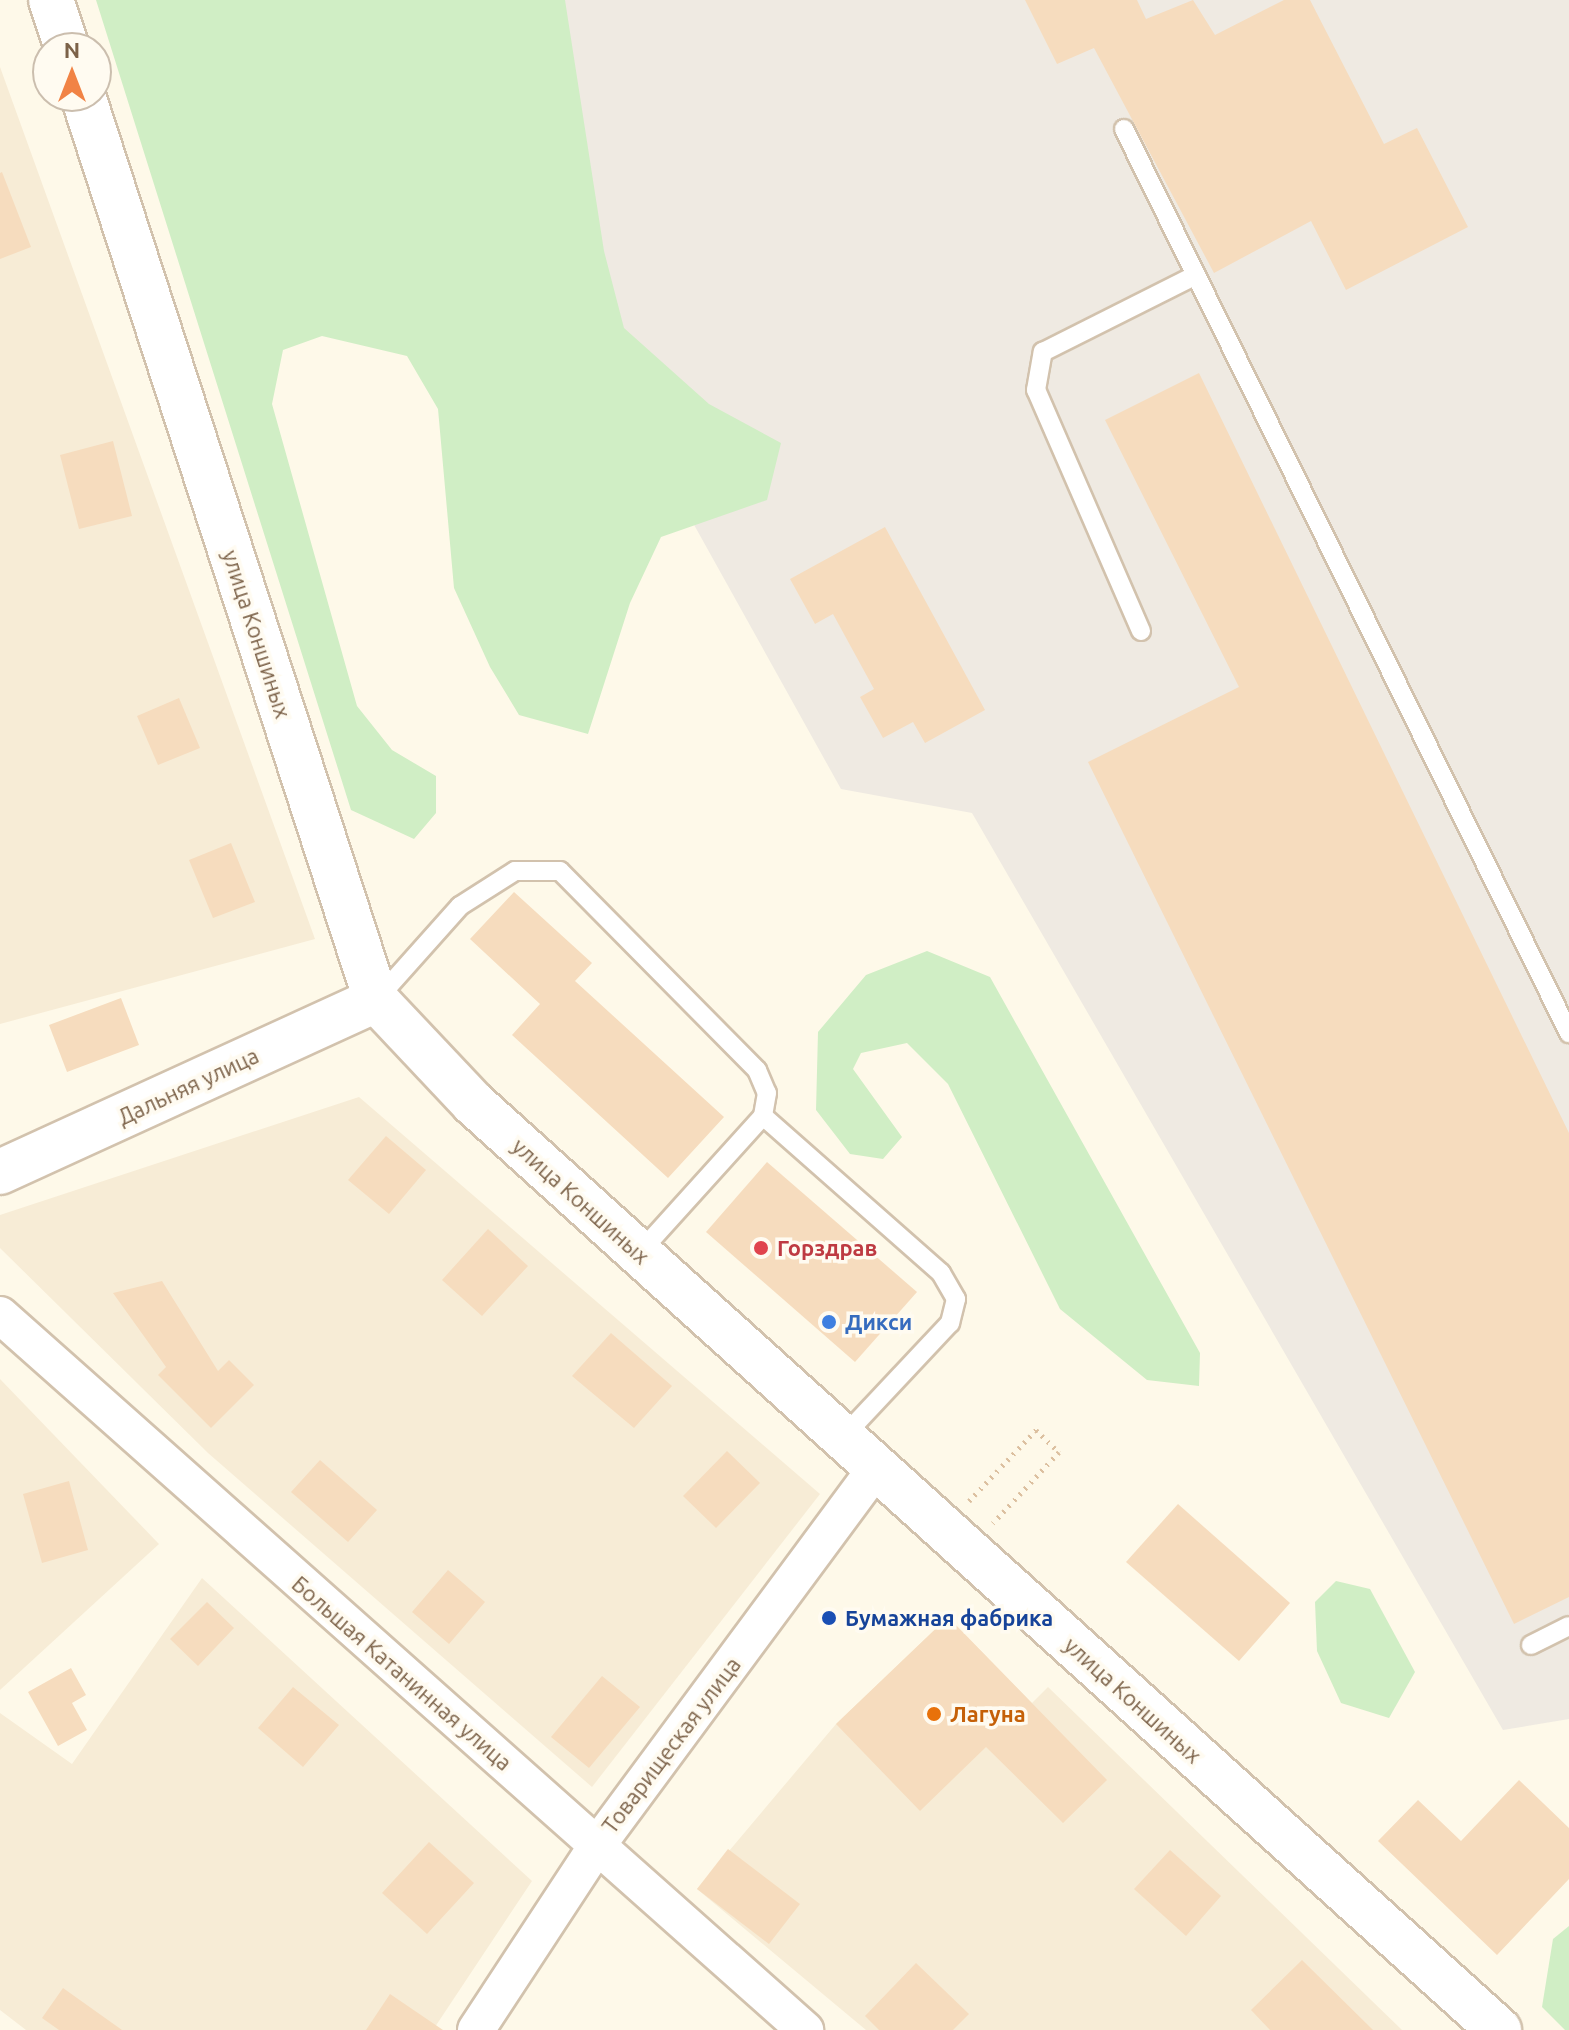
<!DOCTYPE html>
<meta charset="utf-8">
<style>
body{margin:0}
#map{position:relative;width:1569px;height:2030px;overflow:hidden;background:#fef9e9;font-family:Ubuntu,sans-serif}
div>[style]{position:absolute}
.residential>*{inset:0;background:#f7ecd6}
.industrial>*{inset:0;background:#efeae2}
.green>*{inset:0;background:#d0eec5}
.building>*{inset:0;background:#f6dcbe}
.path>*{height:5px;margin-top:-2.5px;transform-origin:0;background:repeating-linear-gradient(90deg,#dcc0a0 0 2px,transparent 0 8px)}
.roads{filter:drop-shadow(2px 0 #d2c2ad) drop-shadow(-2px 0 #d2c2ad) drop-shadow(0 2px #d2c2ad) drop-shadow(0 -2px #d2c2ad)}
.service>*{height:18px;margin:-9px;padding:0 9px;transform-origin:9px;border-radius:9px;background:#fff}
.minor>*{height:36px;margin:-18px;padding:0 18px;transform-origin:18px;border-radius:18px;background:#fff}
.tertiary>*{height:44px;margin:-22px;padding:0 22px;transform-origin:22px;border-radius:22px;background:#fff}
.secondary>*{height:44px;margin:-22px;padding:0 22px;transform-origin:22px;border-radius:22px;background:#fff}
.dots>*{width:22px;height:22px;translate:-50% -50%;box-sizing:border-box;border:4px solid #fffbf1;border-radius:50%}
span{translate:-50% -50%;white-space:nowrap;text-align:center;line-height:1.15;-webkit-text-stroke:7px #fffbf1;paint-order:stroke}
.street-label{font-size:22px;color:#7c6249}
.health-label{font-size:22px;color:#be3a42;font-weight:700}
.left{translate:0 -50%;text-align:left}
.shop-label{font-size:22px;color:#366cbe;font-weight:700}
.transit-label{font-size:22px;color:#164399;font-weight:700}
.food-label{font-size:22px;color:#c56008;font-weight:700}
.north{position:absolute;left:32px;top:32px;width:80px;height:80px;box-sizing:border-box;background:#fffbf1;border:2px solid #cbbeae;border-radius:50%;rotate:0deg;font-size:22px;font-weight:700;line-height:32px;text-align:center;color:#7c6249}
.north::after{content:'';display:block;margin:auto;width:28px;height:36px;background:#f18345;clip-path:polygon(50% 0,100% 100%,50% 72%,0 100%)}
</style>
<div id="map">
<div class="residential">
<i style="clip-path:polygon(0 67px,315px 939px,0 1024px)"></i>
<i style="clip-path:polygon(359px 1097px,820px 1494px,592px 1787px,208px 1453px,0 1248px,0 1215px)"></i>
<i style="clip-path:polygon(0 1379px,159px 1544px,0 1690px)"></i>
<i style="clip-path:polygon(202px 1578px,532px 1881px,433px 2030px,26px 2030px,0 2010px,0 1713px,72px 1764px)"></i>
<i style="clip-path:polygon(948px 1617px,1032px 1703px,1048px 1687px,1402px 2030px,866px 2030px,697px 1889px,836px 1724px)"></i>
</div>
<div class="industrial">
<i style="clip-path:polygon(468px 0,1569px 0,1569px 1719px,1503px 1730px,972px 813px,841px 789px,421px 34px)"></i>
</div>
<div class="green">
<i style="clip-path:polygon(96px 0,565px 0,604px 251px,624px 328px,709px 404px,781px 443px,767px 500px,661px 537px,630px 603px,588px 734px,519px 715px,490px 667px,454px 588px,438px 409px,407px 356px,322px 336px,283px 350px,272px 404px,357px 706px,392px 750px,436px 776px,436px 813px,414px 839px,351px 810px)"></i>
<i style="clip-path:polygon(927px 951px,990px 977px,1200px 1353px,1199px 1386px,1147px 1380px,1060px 1309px,948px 1084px,907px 1043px,861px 1053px,853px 1069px,902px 1137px,883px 1159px,850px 1154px,816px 1110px,818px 1032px,866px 975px)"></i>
<i style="clip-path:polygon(1336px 1581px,1370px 1589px,1415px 1672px,1389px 1718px,1341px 1703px,1317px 1651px,1315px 1602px)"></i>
<i style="clip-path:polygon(1569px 1926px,1569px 2030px,1565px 2030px,1542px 2007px,1553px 1939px)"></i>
</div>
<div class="building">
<i style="clip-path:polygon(1025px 0,1137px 0,1146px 19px,1193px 0,1215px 35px,1284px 0,1310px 0,1384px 144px,1417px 128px,1468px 227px,1346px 290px,1311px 221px,1214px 273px,1094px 48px,1057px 64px)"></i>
<i style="clip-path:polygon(2px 172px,31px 247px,0 259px,0 173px)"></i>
<i style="clip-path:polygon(1199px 373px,1569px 1133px,1569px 1597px,1514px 1624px,1088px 762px,1239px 687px,1105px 420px)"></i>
<i style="clip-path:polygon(113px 441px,132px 516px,79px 529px,60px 455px)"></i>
<i style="clip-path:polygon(885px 527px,985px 710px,925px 743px,913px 722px,883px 738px,860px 697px,874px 689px,833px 614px,815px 624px,790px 579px)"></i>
<i style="clip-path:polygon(179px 698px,200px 748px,158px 765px,137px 716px)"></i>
<i style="clip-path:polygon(231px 843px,255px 902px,213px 918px,189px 860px)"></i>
<i style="clip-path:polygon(514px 892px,592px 963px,575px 981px,724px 1117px,668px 1178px,512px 1035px,540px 1004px,470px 939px)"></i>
<i style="clip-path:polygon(121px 998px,139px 1045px,67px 1072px,49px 1025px)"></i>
<i style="clip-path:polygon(386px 1136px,426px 1170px,389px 1214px,348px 1180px)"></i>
<i style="clip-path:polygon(767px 1162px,917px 1292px,855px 1362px,706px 1232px)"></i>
<i style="clip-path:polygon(488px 1229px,528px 1266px,482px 1316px,442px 1280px)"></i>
<i style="clip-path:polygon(162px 1281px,218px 1371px,229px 1360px,254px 1385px,211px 1428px,158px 1375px,166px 1367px,113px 1293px)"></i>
<i style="clip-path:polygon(611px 1333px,672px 1386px,634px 1428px,572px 1376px)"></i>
<i style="clip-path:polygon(727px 1451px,760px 1483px,716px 1528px,683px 1496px)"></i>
<i style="clip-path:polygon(320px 1460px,377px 1510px,348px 1542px,291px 1492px)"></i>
<i style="clip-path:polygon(69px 1481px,88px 1550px,42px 1563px,23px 1494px)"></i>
<i style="clip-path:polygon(1178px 1504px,1290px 1603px,1239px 1661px,1126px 1562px)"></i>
<i style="clip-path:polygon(448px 1570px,485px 1602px,449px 1644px,412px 1612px)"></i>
<i style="clip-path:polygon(207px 1602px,234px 1628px,198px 1666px,170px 1639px)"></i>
<i style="clip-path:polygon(948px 1617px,1107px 1780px,1063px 1823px,986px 1747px,920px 1811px,836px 1724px)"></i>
<i style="clip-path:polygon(71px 1668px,86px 1695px,72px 1703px,87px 1730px,58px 1746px,28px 1692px)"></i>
<i style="clip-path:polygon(602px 1676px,640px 1707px,589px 1768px,551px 1737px)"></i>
<i style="clip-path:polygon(293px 1687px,339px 1725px,303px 1767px,258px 1728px)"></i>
<i style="clip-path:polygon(1519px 1780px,1569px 1828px,1569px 1879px,1497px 1955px,1378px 1841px,1418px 1800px,1461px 1841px)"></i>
<i style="clip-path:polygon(429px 1842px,474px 1883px,427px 1934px,382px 1893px)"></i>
<i style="clip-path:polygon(728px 1849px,800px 1904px,769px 1944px,697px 1889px)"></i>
<i style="clip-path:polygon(1170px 1850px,1221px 1896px,1186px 1936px,1134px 1889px)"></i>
<i style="clip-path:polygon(1302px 1960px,1373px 2030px,1270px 2030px,1251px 2010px)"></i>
<i style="clip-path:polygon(916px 1963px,969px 2014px,953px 2030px,879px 2030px,865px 2016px)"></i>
<i style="clip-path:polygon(63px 1988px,122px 2030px,59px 2030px,42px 2018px)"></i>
<i style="clip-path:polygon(390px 1994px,443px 2030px,366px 2030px)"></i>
</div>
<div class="path">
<i style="left:969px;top:1501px;width:98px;rotate:-46.7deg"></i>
<i style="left:1036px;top:1430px;width:32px;rotate:44deg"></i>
<i style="left:1059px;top:1452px;width:97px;rotate:132.9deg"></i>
</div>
<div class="roads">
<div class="service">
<i style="left:1124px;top:129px;width:1008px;rotate:63.79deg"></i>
<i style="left:1141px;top:631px;width:263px;rotate:-113.5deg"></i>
<i style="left:1036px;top:390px;width:39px;rotate:-80deg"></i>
<i style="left:1043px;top:352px;width:171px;rotate:-26.7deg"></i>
<i style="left:378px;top:998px;width:123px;rotate:-48.3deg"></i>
<i style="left:460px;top:906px;width:65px;rotate:-32.5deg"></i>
<i style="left:515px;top:871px;width:45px"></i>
<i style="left:560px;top:871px;width:280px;rotate:45.3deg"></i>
<i style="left:757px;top:1070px;width:25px;rotate:67deg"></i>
<i style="left:767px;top:1093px;width:23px;rotate:100deg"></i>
<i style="left:763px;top:1116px;width:185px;rotate:132.1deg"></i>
<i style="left:763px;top:1116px;width:237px;rotate:41.4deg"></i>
<i style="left:941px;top:1273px;width:30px;rotate:60deg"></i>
<i style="left:956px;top:1299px;width:25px;rotate:104deg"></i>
<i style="left:950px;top:1323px;width:158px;rotate:133.2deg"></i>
<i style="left:1531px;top:1645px;width:42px;rotate:-26.6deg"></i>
</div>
<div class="minor">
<i style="left:0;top:1315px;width:1077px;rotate:41.61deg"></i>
<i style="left:476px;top:2030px;width:222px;rotate:-56.7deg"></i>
<i style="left:598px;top:1844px;width:468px;rotate:-53.5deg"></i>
</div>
<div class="tertiary">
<i style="left:0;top:1172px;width:413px;rotate:-24.6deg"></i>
</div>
<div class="secondary">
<i style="left:51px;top:0;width:51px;rotate:71.6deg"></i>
<i style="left:83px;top:96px;width:950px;rotate:72.04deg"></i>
<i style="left:376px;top:1000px;width:141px;rotate:46.7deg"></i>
<i style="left:473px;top:1103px;width:1383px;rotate:42.1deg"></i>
</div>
</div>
<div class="dots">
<i style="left:761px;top:1248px;background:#e0444e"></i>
<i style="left:829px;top:1322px;background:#3f7fe0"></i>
<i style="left:829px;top:1618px;background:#1a4fb4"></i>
<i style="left:934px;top:1714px;background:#e8710a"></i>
</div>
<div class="street-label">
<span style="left:257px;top:634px;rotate:72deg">улица Коншиных</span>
<span style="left:188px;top:1086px;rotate:-25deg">Дальняя улица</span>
<span style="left:581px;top:1201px;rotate:42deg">улица Коншиных</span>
<span style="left:402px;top:1673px;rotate:41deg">Большая Катанинная улица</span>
<span style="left:1133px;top:1700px;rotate:42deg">улица Коншиных</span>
<span style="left:671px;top:1745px;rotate:-53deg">Товарищеская улица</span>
</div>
<div class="health-label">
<span class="left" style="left:777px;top:1248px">Горздрав</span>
</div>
<div class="shop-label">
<span class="left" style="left:845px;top:1322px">Дикси</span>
</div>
<div class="transit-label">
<span class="left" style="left:845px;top:1618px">Бумажная фабрика</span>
</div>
<div class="food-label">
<span class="left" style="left:950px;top:1714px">Лагуна</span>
</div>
<div class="north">N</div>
</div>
